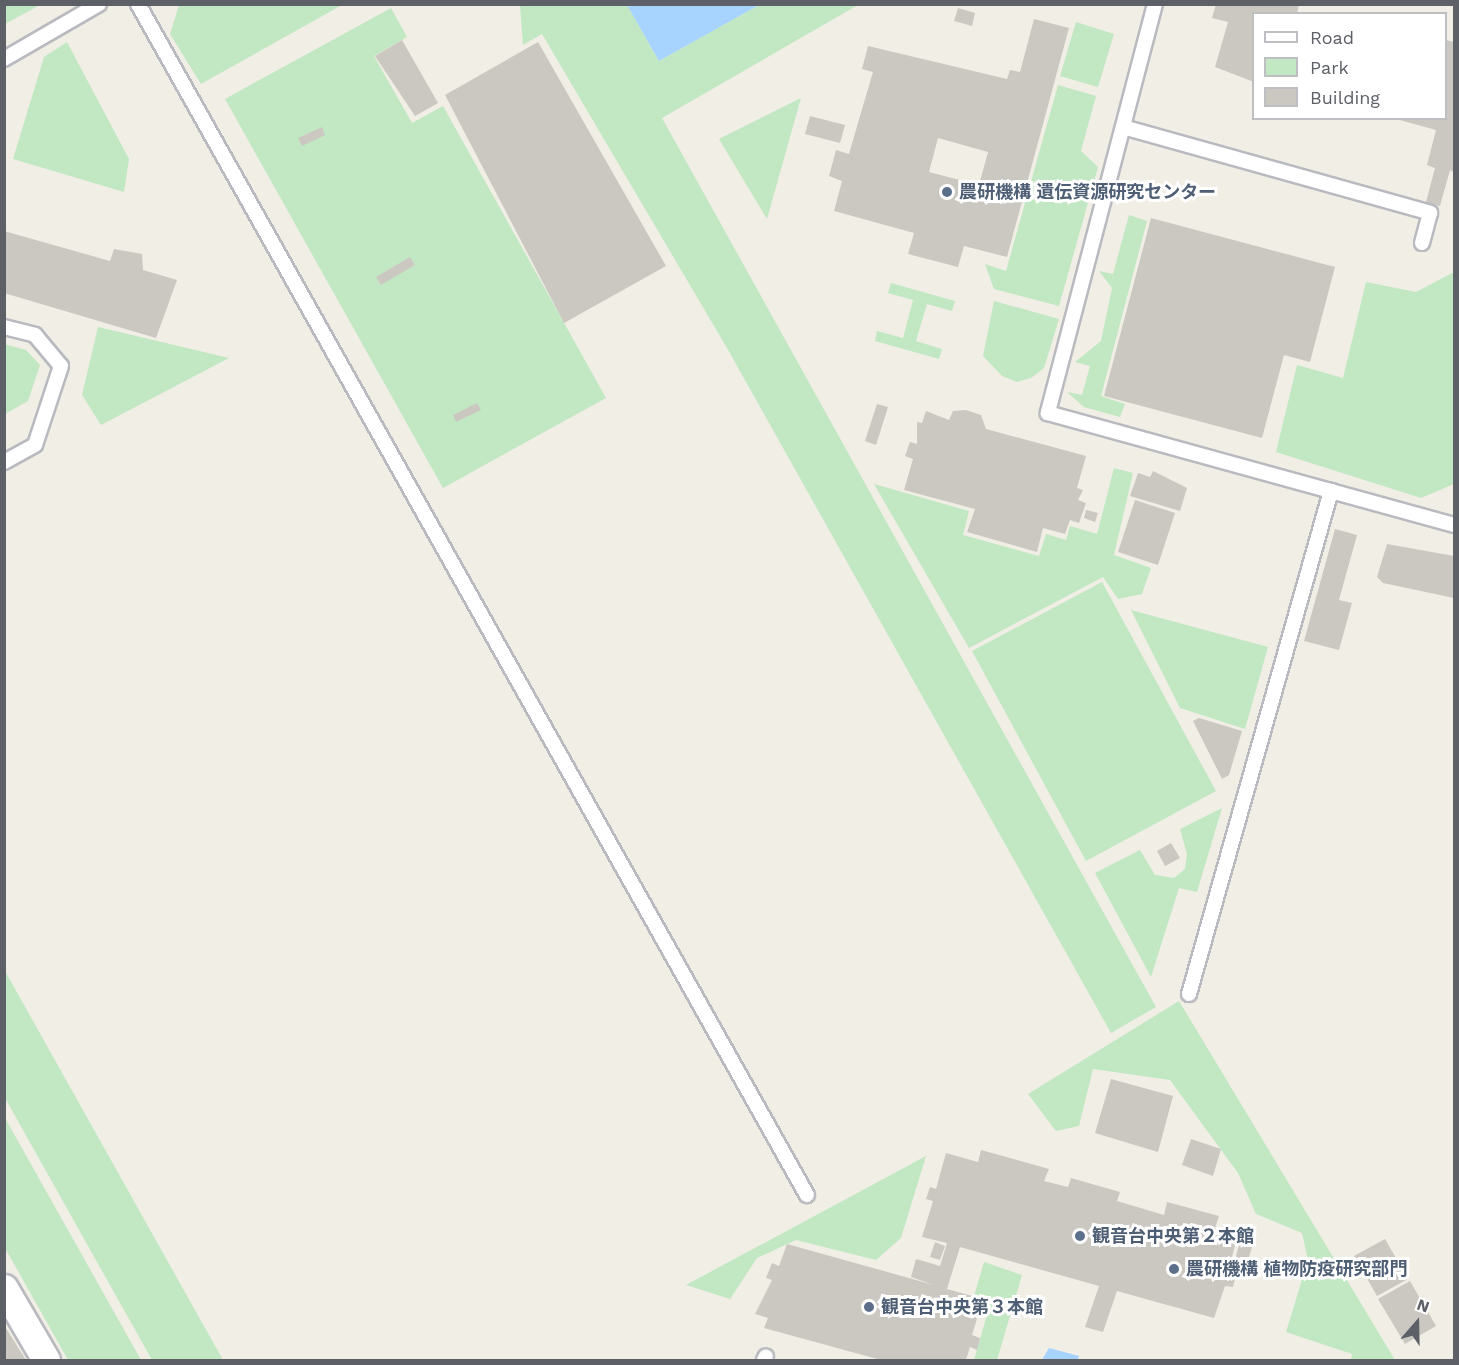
<!DOCTYPE html>
<meta charset="utf-8">
<style>
body{margin:0}
#map{position:relative;width:1459px;height:1365px;overflow:hidden;background:#f0eee5;font-family:"Work Sans","Noto Sans JP",sans-serif}
div>[style]{position:absolute}
.green>*{inset:0;background:#c1e8c3}
.water>*{inset:0;background:#a6d3ff}
.building>*{inset:0;background:#cbc8c2}
.roads{filter:drop-shadow(2px 0 #b8babf) drop-shadow(-2px 0 #b8babf) drop-shadow(0 2px #b8babf) drop-shadow(0 -2px #b8babf)}
.service>*{height:14px;margin:-7px;padding:0 7px;transform-origin:7px;border-radius:7px;background:#fff}
.minor>*{height:27px;margin:-13.5px;padding:0 13.5px;transform-origin:13.5px;border-radius:13.5px;background:#fff}
.dots>*{width:16px;height:16px;translate:-50% -50%;box-sizing:border-box;border:3px solid #fff;border-radius:50%}
span{translate:-50% -50%;white-space:nowrap;text-align:center;line-height:1.15;-webkit-text-stroke:6px #fff;paint-order:stroke}
.service-label{font-size:18px;color:#4e5e75;font-weight:700}
.left{translate:0 -50%;text-align:left}
.frame{position:absolute;inset:0;border:6px solid #5d6066;pointer-events:none}
.legend{position:absolute;left:1252px;top:12px;width:195px;height:108px;box-sizing:border-box;background:#fff;border:2px solid #bebfc2;margin:0;padding:8px 10px;list-style:none;font-size:18px;color:#5d6066}
.legend li{display:flex;align-items:center;gap:12px;height:30px}
.legend b{width:30px;border:2px solid #bebfc2}
.north{position:absolute;left:1387px;top:1293px;width:60px;height:60px;-webkit-text-stroke:4px #fff;paint-order:stroke;rotate:20deg;font-size:16px;font-weight:700;line-height:24px;text-align:center;color:#5d6066}
.north::after{content:'';display:block;margin:auto;width:21px;height:27px;background:#5d6066;clip-path:polygon(50% 0,100% 100%,50% 72%,0 100%)}
</style>
<div id="map">
<div class="green">
<i style="clip-path:polygon(5px 4px,40px 4px,40px 5px,5px 24px)"></i>
<i style="clip-path:polygon(179px 5px,179px 4px,342px 5px,201px 84px,170px 34px)"></i>
<i style="clip-path:polygon(520px 5px,627px 5px,659px 61px,759px 5px,858px 5px,662px 118px,1156px 1007px,1111px 1033px,727px 348px,542px 34px,523px 45px)"></i>
<i style="clip-path:polygon(391px 8px,407px 37px,374px 56px,412px 123px,443px 106px,606px 398px,443px 488px,225px 99px)"></i>
<i style="clip-path:polygon(1076px 22px,1114px 34px,1098px 87px,1060px 76px)"></i>
<i style="clip-path:polygon(67px 42px,129px 159px,124px 192px,13px 159px,44px 57px)"></i>
<i style="clip-path:polygon(1058px 85px,1096px 96px,1081px 151px,1098px 167px,1059px 306px,994px 289px,985px 264px,1006px 271px)"></i>
<i style="clip-path:polygon(801px 98px,767px 219px,719px 139px)"></i>
<i style="clip-path:polygon(1129px 215px,1147px 221px,1101px 396px,1125px 404px,1120px 417px,1084px 407px,1067px 392px,1082px 395px,1090px 366px,1075px 362px,1101px 341px,1112px 288px,1099px 271px,1113px 274px)"></i>
<i style="clip-path:polygon(1454px 272px,1454px 484px,1421px 498px,1276px 452px,1297px 365px,1343px 378px,1366px 282px,1416px 292px)"></i>
<i style="clip-path:polygon(891px 283px,955px 301px,952px 311px,927px 304px,916px 341px,942px 349px,939px 359px,875px 341px,877px 331px,903px 338px,913px 300px,888px 293px)"></i>
<i style="clip-path:polygon(994px 301px,1059px 319px,1044px 368px,1031px 378px,1017px 382px,1002px 376px,983px 356px)"></i>
<i style="clip-path:polygon(98px 327px,229px 358px,101px 425px,82px 395px)"></i>
<i style="clip-path:polygon(4px 344px,26px 350px,40px 365px,28px 401px,5px 414px)"></i>
<i style="clip-path:polygon(1114px 468px,1133px 473px,1114px 555px,1151px 568px,1142px 594px,1118px 599px,1103px 577px,969px 648px,874px 484px,969px 511px,963px 535px,1039px 556px,1046px 534px,1066px 540px,1070px 526px,1097px 534px)"></i>
<i style="clip-path:polygon(1102px 582px,1216px 791px,1086px 861px,972px 651px)"></i>
<i style="clip-path:polygon(1131px 610px,1268px 647px,1245px 729px,1180px 708px)"></i>
<i style="clip-path:polygon(1222px 808px,1197px 892px,1179px 888px,1151px 977px,1095px 873px,1140px 850px,1155px 875px,1174px 878px,1185px 869px,1187px 854px,1180px 829px)"></i>
<i style="clip-path:polygon(5px 971px,223px 1360px,152px 1360px,5px 1098px)"></i>
<i style="clip-path:polygon(1179px 1001px,1395px 1360px,1351px 1360px,1352px 1354px,1286px 1332px,1308px 1260px,1302px 1233px,1256px 1214px,1238px 1173px,1170px 1080px,1093px 1069px,1079px 1126px,1056px 1131px,1028px 1094px)"></i>
<i style="clip-path:polygon(5px 1118px,141px 1360px,68px 1360px,5px 1248px)"></i>
<i style="clip-path:polygon(926px 1156px,901px 1238px,876px 1260px,796px 1240px,757px 1258px,730px 1299px,686px 1285px)"></i>
<i style="clip-path:polygon(984px 1262px,1022px 1275px,997px 1360px,974px 1360px,991px 1301px,974px 1296px)"></i>
</div>
<div class="water">
<i style="clip-path:polygon(627px 5px,759px 5px,659px 61px)"></i>
<i style="clip-path:polygon(1049px 1348px,1079px 1356px,1078px 1360px,1042px 1360px)"></i>
</div>
<div class="building">
<i style="clip-path:polygon(1216px 4px,1299px 4px,1297px 14px,1254px 14px,1254px 82px,1215px 67px,1228px 22px,1212px 18px)"></i>
<i style="clip-path:polygon(958px 8px,975px 13px,972px 26px,954px 21px)"></i>
<i style="clip-path:polygon(evenodd,1034px 19px,1069px 28px,1007px 257px,964px 246px,958px 267px,908px 254px,914px 233px,834px 211px,842px 181px,829px 176px,836px 150px,849px 154px,860px 116px,873px 72px,862px 69px,868px 46px,1007px 79px,1010px 70px,1020px 72px,1034px 19px,938px 138px,988px 152px,979px 185px,929px 172px,938px 138px)"></i>
<i style="clip-path:polygon(402px 40px,438px 103px,415px 116px,375px 56px)"></i>
<i style="clip-path:polygon(1446px 40px,1454px 42px,1454px 172px,1450px 170px,1440px 206px,1426px 202px,1435px 168px,1427px 165px,1436px 130px,1396px 119px,1446px 118px)"></i>
<i style="clip-path:polygon(538px 42px,666px 266px,564px 323px,445px 95px)"></i>
<i style="clip-path:polygon(810px 116px,845px 125px,840px 143px,805px 134px)"></i>
<i style="clip-path:polygon(322px 127px,325px 135px,302px 146px,298px 138px)"></i>
<i style="clip-path:polygon(1151px 218px,1335px 267px,1310px 362px,1284px 355px,1262px 438px,1104px 396px)"></i>
<i style="clip-path:polygon(4px 231px,110px 261px,114px 249px,142px 254px,143px 270px,177px 280px,156px 338px,4px 293px)"></i>
<i style="clip-path:polygon(410px 257px,415px 265px,381px 285px,376px 277px)"></i>
<i style="clip-path:polygon(477px 403px,481px 410px,456px 422px,453px 415px)"></i>
<i style="clip-path:polygon(877px 404px,888px 407px,876px 445px,865px 441px)"></i>
<i style="clip-path:polygon(966px 410px,981px 415px,986px 429px,1086px 456px,1077px 488px,1083px 490px,1078px 500px,1086px 503px,1079px 523px,1070px 520px,1065px 534px,1043px 528px,1037px 552px,967px 532px,975px 509px,904px 490px,913px 459px,905px 456px,910px 442px,917px 444px,917px 422px,922px 423px,926px 411px,949px 420px,953px 411px)"></i>
<i style="clip-path:polygon(1153px 471px,1187px 488px,1180px 511px,1130px 496px,1138px 473px,1150px 477px)"></i>
<i style="clip-path:polygon(1135px 500px,1175px 513px,1158px 565px,1118px 552px)"></i>
<i style="clip-path:polygon(1086px 510px,1098px 513px,1095px 522px,1084px 518px)"></i>
<i style="clip-path:polygon(1335px 529px,1357px 535px,1339px 600px,1352px 603px,1339px 650px,1304px 641px)"></i>
<i style="clip-path:polygon(1387px 544px,1454px 556px,1454px 598px,1383px 583px,1377px 577px)"></i>
<i style="clip-path:polygon(1199px 718px,1242px 731px,1229px 775px,1222px 779px,1193px 721px)"></i>
<i style="clip-path:polygon(1171px 843px,1180px 858px,1165px 866px,1157px 851px)"></i>
<i style="clip-path:polygon(1111px 1079px,1173px 1096px,1158px 1152px,1095px 1133px)"></i>
<i style="clip-path:polygon(1191px 1139px,1221px 1149px,1213px 1176px,1182px 1165px)"></i>
<i style="clip-path:polygon(981px 1150px,1049px 1169px,1044px 1181px,1068px 1187px,1071px 1178px,1120px 1192px,1117px 1201px,1164px 1215px,1167px 1202px,1219px 1216px,1215px 1228px,1238px 1235px,1228px 1271px,1236px 1274px,1233px 1287px,1225px 1286px,1214px 1318px,1117px 1291px,1103px 1332px,1085px 1327px,1099px 1286px,960px 1247px,947px 1289px,983px 1299px,972px 1335px,980px 1338px,977px 1350px,970px 1347px,966px 1360px,881px 1360px,764px 1328px,768px 1318px,755px 1314px,772px 1280px,766px 1278px,772px 1263px,779px 1266px,787px 1244px,934px 1285px,911px 1277px,916px 1259px,940px 1266px,947px 1243px,922px 1237px,933px 1201px,926px 1199px,930px 1187px,936px 1189px,946px 1153px,978px 1162px)"></i>
<i style="clip-path:polygon(1385px 1239px,1408px 1279px,1377px 1296px,1354px 1256px)"></i>
<i style="clip-path:polygon(1240px 1241px,1253px 1244px,1245px 1270px,1233px 1267px)"></i>
<i style="clip-path:polygon(935px 1242px,945px 1246px,940px 1260px,930px 1257px)"></i>
<i style="clip-path:polygon(1410px 1281px,1436px 1326px,1405px 1344px,1378px 1299px)"></i>
<i style="clip-path:polygon(4px 1325px,26px 1360px,4px 1360px)"></i>
</div>
<div class="roads">
<div class="service">
<i style="left:138px;top:4px;width:1366px;rotate:60.68deg"></i>
<i style="left:1155px;top:4px;width:423px;rotate:104.7deg"></i>
<i style="left:1048px;top:413px;width:421px;rotate:15.4deg"></i>
<i style="left:4px;top:59px;width:110px;rotate:-30.1deg"></i>
<i style="left:1123px;top:127px;width:319px;rotate:15.6deg"></i>
<i style="left:1430px;top:213px;width:31px;rotate:105deg"></i>
<i style="left:4px;top:327px;width:32px;rotate:14deg"></i>
<i style="left:35px;top:335px;width:40px;rotate:50deg"></i>
<i style="left:61px;top:366px;width:83px;rotate:108.2deg"></i>
<i style="left:35px;top:445px;width:35px;rotate:151deg"></i>
<i style="left:1189px;top:994px;width:523px;rotate:-74.24deg"></i>
<i style="left:764px;top:1360px;width:4px;rotate:-63deg"></i>
</div>
<div class="minor">
<i style="left:4px;top:1288px;width:83px;rotate:59.7deg"></i>
</div>
</div>
<div class="dots">
<i style="left:947px;top:192px;background:#5c6f8a"></i>
<i style="left:1080px;top:1236px;background:#5c6f8a"></i>
<i style="left:1174px;top:1269px;background:#5c6f8a"></i>
<i style="left:869px;top:1307px;background:#5c6f8a"></i>
</div>
<div class="service-label">
<span class="left" style="left:959px;top:192px">農研機構 遺伝資源研究センター</span>
<span class="left" style="left:1092px;top:1236px">観音台中央第２本館</span>
<span class="left" style="left:1186px;top:1269px">農研機構 植物防疫研究部門</span>
<span class="left" style="left:881px;top:1307px">観音台中央第３本館</span>
</div>
<div class="frame"></div>
<ul class="legend">
<li><b style="height:8px;background:#fff"></b>Road</li>
<li><b style="height:16px;background:#c1e8c3"></b>Park</li>
<li><b style="height:16px;background:#cbc8c2"></b>Building</li>
</ul>
<div class="north">N</div>
</div>
